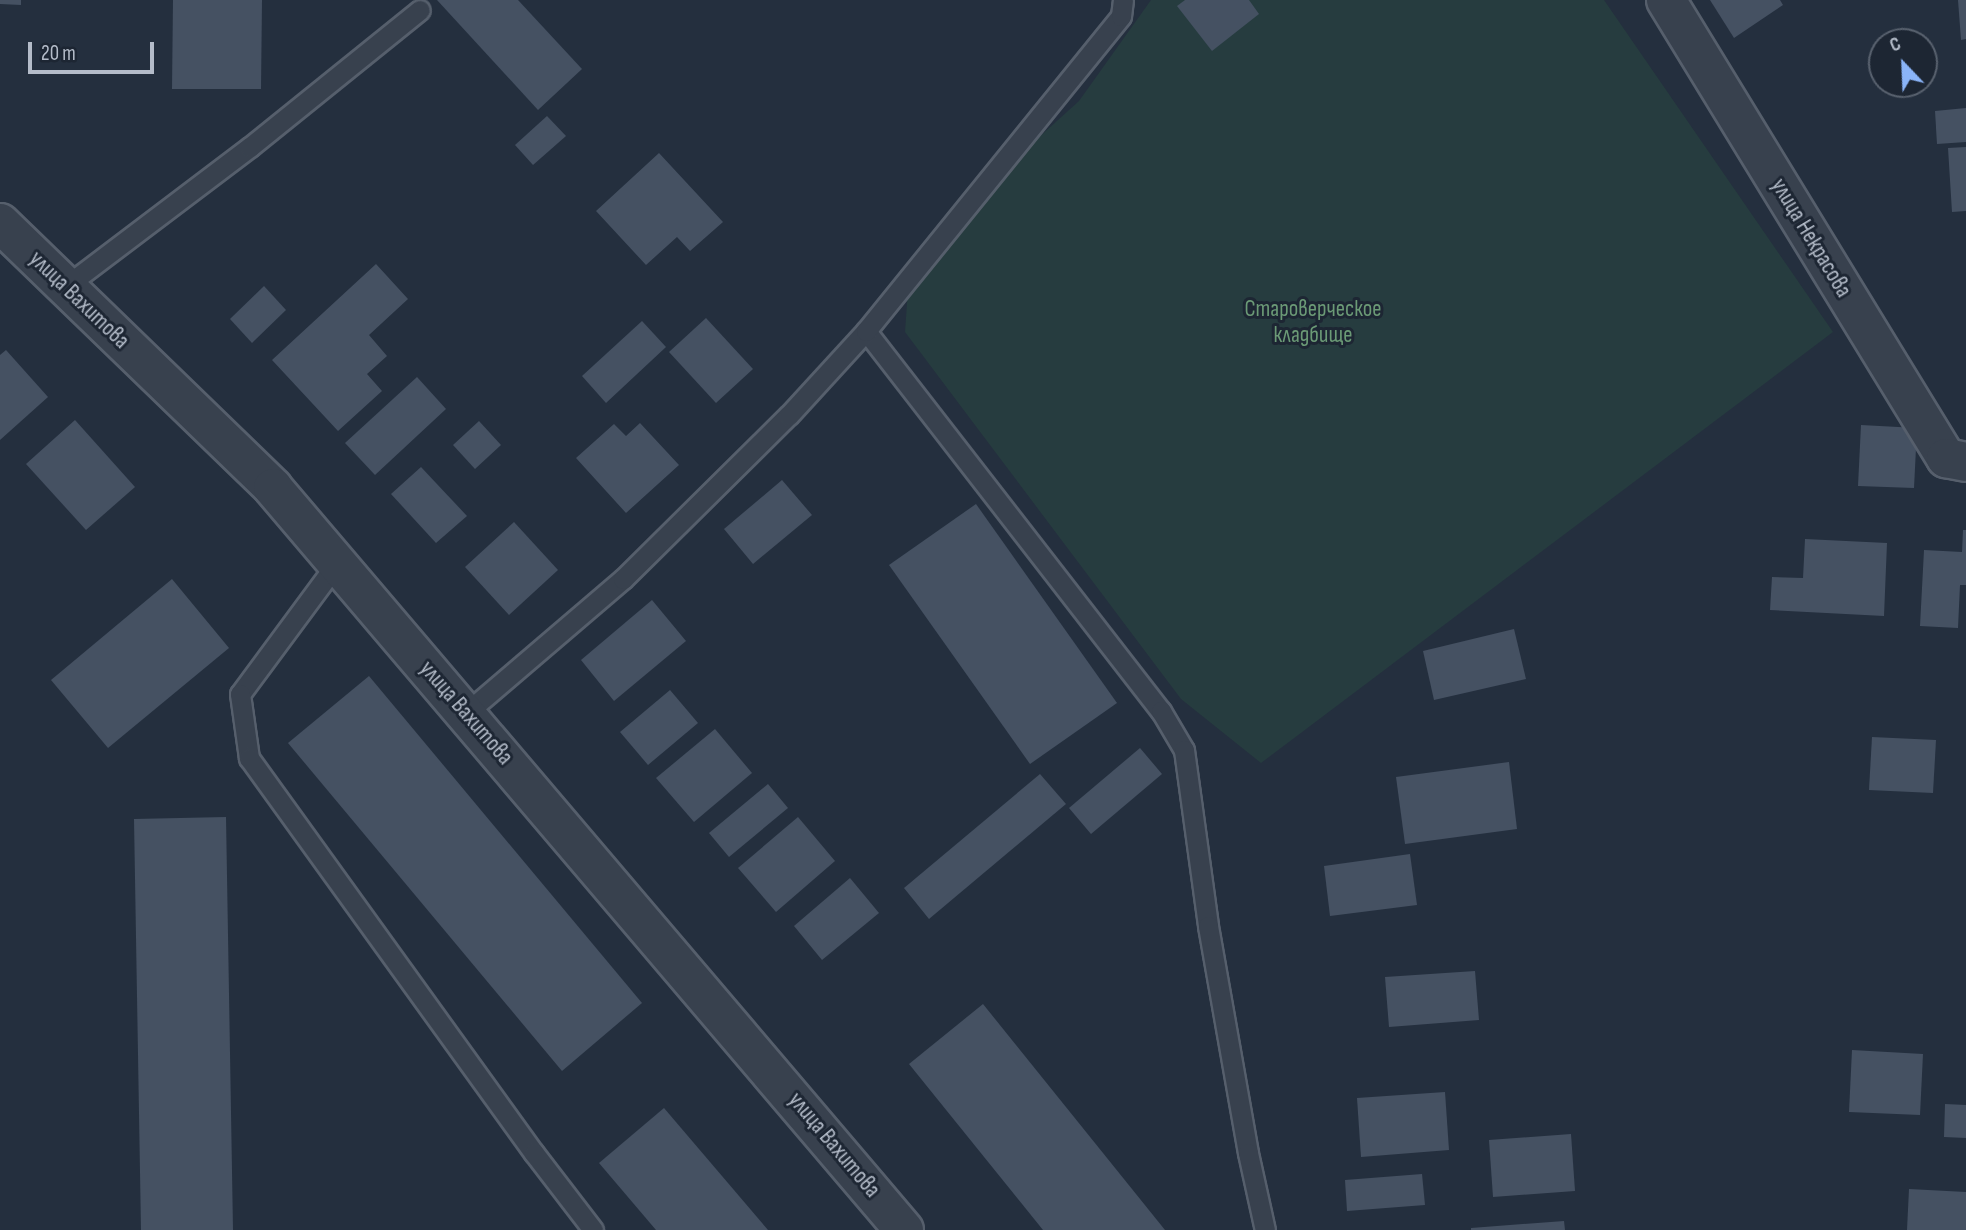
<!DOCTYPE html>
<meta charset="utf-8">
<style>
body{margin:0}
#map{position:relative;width:1966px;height:1230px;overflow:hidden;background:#242f3e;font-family:"Sofia Sans Condensed",sans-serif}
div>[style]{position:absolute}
.green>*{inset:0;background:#263c3f}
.building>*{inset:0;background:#455162}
.roads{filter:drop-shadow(2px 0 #565f6c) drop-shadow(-2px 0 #565f6c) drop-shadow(0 2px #565f6c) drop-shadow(0 -2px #565f6c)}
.lane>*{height:19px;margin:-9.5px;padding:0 9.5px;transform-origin:9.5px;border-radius:9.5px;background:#38414e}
.street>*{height:38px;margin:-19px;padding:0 19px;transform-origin:19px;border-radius:19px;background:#38414e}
span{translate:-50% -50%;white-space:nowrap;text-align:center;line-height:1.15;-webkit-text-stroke:6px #1d2633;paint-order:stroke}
.street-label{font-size:23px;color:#b4bcc9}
.park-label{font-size:23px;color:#6b9a76}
.north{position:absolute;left:1868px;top:28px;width:70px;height:70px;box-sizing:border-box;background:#1d2633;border:2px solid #59626f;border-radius:50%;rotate:337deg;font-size:19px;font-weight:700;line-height:28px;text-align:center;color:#b4bcc9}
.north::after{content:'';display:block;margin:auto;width:24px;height:32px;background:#8ab4f8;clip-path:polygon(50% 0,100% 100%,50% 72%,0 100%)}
.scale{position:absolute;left:28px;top:42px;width:126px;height:32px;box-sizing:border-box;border:4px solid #b4bcc9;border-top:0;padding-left:9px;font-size:21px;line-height:24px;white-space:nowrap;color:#b4bcc9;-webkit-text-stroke:5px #1d2633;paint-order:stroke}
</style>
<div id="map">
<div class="green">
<i style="clip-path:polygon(1151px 0,1604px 0,1833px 332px,1261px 763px,1181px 699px,905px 332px,909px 275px,941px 226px,1079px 101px)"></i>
</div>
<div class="building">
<i style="clip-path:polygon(0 0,21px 0,21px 5px,0 4px)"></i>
<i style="clip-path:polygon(173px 0,262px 0,261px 89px,172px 89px)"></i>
<i style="clip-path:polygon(437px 0,518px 0,582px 69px,538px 110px)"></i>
<i style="clip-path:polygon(1185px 0,1249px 0,1259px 14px,1212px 51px,1177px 6px)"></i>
<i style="clip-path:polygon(1710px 0,1780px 0,1783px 5px,1734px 38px)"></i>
<i style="clip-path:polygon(1958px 0,1966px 0,1966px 39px,1961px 40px)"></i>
<i style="clip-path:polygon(1966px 108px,1966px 142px,1937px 144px,1935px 111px)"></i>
<i style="clip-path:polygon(547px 116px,566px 136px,533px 165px,515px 145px)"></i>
<i style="clip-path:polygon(1966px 147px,1966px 211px,1952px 212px,1948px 148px)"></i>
<i style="clip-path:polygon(659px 153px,723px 222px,690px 251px,677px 237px,646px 265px,596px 211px)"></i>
<i style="clip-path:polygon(376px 264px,408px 299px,369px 335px,387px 356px,367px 374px,382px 391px,338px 431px,272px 360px)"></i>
<i style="clip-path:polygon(264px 286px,286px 310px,252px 343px,230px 319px)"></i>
<i style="clip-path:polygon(706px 318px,753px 369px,716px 403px,669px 352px)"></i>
<i style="clip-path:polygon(642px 321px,666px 347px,606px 403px,582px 376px)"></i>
<i style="clip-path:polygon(6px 350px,48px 397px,0 440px,0 355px)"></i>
<i style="clip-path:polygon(417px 377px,446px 409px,375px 475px,345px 443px)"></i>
<i style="clip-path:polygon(75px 420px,135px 487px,86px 530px,26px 464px)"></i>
<i style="clip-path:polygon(479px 421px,501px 445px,475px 469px,453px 445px)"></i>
<i style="clip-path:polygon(640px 423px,679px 465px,626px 513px,576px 458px,614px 424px,626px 436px)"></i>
<i style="clip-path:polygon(1861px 425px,1917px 428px,1914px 488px,1858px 486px)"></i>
<i style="clip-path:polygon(421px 467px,467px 516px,436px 543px,391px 494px)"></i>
<i style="clip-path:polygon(782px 480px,812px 515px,753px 564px,724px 529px)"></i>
<i style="clip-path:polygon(976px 504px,1117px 703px,1030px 764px,889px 565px)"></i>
<i style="clip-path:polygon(514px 522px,558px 570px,509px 615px,465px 567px)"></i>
<i style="clip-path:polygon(1963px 530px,1966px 530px,1966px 585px,1960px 585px,1958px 628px,1920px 626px,1924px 550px,1962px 552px)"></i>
<i style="clip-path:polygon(1805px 539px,1887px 543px,1884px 616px,1770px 610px,1772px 577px,1803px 578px)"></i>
<i style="clip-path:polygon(172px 579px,229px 648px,108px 748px,51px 680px)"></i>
<i style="clip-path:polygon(652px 600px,686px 641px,614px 701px,581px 660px)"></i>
<i style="clip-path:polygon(1514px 629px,1526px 679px,1434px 700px,1423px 651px)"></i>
<i style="clip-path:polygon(369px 676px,642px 1003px,562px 1071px,288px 743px)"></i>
<i style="clip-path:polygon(670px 690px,698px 723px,648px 765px,620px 732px)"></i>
<i style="clip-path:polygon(715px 729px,752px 773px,694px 822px,656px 778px)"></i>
<i style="clip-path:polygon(1872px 737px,1936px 740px,1933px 793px,1869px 790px)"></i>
<i style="clip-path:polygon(1140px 748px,1162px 774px,1091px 834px,1069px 808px)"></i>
<i style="clip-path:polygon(1509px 762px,1517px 829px,1405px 844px,1396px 777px)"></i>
<i style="clip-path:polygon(1040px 774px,1066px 804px,929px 919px,904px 888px)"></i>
<i style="clip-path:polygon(768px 784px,788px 808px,729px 857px,709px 833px)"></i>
<i style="clip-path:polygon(226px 817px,233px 1230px,141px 1230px,134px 819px)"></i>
<i style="clip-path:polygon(798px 817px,835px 861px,776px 912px,738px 868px)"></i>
<i style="clip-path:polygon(1410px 854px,1417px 905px,1330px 916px,1324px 866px)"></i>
<i style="clip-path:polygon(850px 878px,879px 913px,822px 960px,794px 926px)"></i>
<i style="clip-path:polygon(1475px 971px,1479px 1020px,1389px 1027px,1385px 977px)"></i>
<i style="clip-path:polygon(983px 1004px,1165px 1230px,1043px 1230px,909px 1064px)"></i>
<i style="clip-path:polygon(1852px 1050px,1923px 1054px,1920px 1115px,1849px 1112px)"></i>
<i style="clip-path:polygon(1445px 1092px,1449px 1150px,1361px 1157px,1357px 1098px)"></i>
<i style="clip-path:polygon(1945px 1104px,1966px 1105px,1966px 1138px,1944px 1137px)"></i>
<i style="clip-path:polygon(664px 1108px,768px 1230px,656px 1230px,599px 1163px)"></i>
<i style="clip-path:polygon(1571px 1134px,1575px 1191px,1493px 1197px,1489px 1140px)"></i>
<i style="clip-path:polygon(1422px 1174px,1425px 1205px,1347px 1211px,1345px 1180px)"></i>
<i style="clip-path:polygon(1909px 1189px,1966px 1192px,1966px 1230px,1907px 1230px)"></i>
<i style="clip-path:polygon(1564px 1221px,1565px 1230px,1471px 1230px,1471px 1228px)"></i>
</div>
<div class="roads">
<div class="lane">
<i style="left:66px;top:286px;width:231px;rotate:-37.1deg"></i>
<i style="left:250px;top:147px;width:218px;rotate:-38.9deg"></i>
<i style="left:866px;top:331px;width:481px;rotate:52.2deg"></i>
<i style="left:1161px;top:711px;width:45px;rotate:59.5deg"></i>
<i style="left:1184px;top:750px;width:178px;rotate:82.2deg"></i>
<i style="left:1208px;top:926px;width:230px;rotate:80deg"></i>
<i style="left:1248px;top:1153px;width:79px;rotate:77.6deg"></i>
<i style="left:337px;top:563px;width:163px;rotate:126.5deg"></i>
<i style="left:240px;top:694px;width:65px;rotate:82deg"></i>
<i style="left:249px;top:758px;width:487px;rotate:54.2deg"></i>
<i style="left:534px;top:1153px;width:97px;rotate:52.5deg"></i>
<i style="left:466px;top:713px;width:206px;rotate:-40.5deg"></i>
<i style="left:623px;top:579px;width:233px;rotate:-44.7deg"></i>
<i style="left:789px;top:415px;width:114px;rotate:-47.5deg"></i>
<i style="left:866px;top:331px;width:405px;rotate:-51deg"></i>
<i style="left:1121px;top:16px;width:16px;rotate:-83deg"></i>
</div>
<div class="street">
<i style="left:1666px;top:0;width:537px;rotate:58.56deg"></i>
<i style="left:1946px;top:458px;width:20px;rotate:11deg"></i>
<i style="left:0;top:223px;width:380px;rotate:44.1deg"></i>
<i style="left:273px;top:488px;width:974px;rotate:49.62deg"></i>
</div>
</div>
<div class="street-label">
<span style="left:1811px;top:238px;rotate:59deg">улица Некрасова</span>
<span style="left:79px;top:300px;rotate:44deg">улица Вахитова</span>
<span style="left:466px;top:713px;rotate:49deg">улица Вахитова</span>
<span style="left:834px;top:1145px;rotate:50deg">улица Вахитова</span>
</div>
<div class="park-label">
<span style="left:1313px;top:322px">Староверческое<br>кладбище</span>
</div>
<div class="north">С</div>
<div class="scale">20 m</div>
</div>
